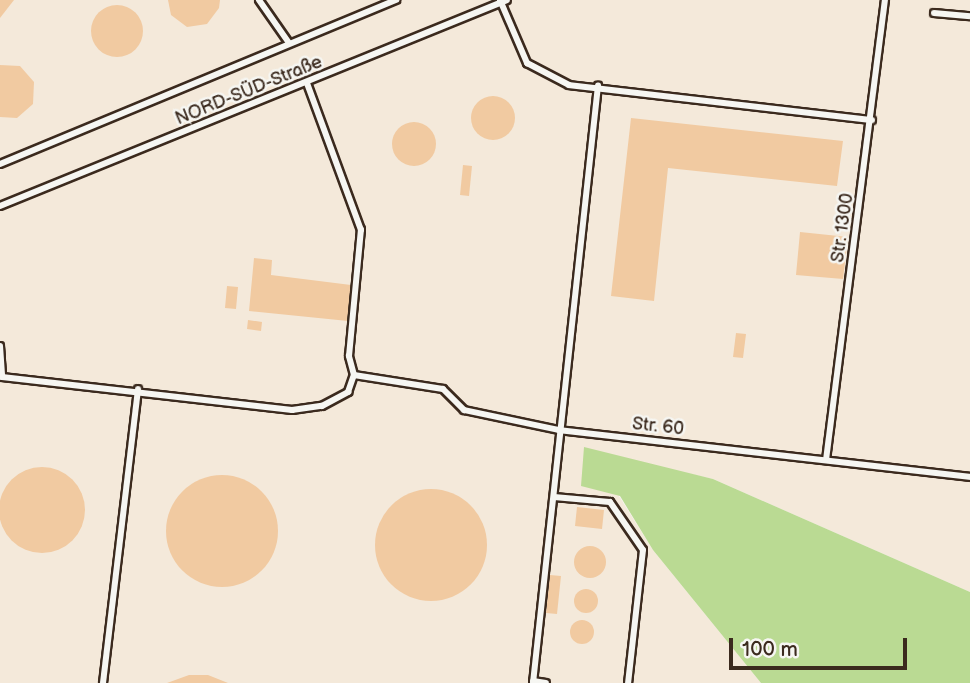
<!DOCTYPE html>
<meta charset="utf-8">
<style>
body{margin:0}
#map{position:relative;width:970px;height:683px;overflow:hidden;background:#f6f6f2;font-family:"Balsamiq Sans",sans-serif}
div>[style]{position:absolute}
.built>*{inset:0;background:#f4e9da}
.green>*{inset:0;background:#bada93}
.building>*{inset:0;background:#f1caa1}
.round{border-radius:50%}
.roads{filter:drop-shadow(2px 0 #3b2a1e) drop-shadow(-2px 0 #3b2a1e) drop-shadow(0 2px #3b2a1e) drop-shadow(0 -2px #3b2a1e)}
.service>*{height:6px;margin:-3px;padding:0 3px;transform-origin:3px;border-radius:3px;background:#f6f6f2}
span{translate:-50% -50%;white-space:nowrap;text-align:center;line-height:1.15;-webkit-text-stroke:5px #f6f6f2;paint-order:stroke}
.street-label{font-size:18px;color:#3b2a1e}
.scale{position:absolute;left:729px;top:638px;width:178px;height:32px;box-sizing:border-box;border:4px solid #3b2a1e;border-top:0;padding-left:9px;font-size:21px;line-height:24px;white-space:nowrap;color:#3b2a1e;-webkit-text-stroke:5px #f6f6f2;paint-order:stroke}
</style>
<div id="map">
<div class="built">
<i style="clip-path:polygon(0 0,970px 0,970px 592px,713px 479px,651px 465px,619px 496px,653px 550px,761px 683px,0 683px)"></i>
</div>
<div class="green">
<i style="clip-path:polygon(584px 447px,713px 479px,970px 592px,970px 683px,761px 683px,653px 550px,620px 496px,581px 486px)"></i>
</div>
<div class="building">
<i style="clip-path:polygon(0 0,14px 0,0 18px)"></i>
<i style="clip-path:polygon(168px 0,220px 0,219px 8px,207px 24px,187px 27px,171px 15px)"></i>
<i class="round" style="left:91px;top:5px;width:52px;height:52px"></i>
<i style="clip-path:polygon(0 65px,20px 66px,34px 82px,33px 104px,17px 118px,0 117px)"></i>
<i class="round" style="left:471px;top:96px;width:44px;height:44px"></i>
<i style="clip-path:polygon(631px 118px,843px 141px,837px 186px,668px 168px,654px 301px,611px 296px)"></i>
<i class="round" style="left:392px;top:122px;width:44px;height:44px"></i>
<i style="clip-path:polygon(463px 165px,472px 166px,469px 196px,460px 195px)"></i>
<i style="clip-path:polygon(800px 232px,848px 237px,843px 279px,796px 275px)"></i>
<i style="clip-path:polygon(254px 258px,272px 260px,271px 275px,351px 285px,348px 321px,249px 311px)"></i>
<i style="clip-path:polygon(227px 286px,238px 287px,236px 309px,225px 308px)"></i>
<i style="clip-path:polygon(248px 320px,262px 322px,261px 331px,247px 329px)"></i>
<i style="clip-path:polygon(736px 333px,746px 334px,743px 358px,733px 357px)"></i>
<i class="round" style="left:-1px;top:467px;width:86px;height:86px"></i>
<i class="round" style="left:166px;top:475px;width:112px;height:112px"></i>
<i class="round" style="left:375px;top:489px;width:112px;height:112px"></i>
<i style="clip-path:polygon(577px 507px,604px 510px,602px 529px,575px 526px)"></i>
<i class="round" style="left:574px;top:546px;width:32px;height:32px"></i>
<i style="clip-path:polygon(550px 575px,561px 576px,557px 614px,546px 613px)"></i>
<i class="round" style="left:574px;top:589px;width:24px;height:24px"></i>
<i class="round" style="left:570px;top:620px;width:24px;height:24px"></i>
<i style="clip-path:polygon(189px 675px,208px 675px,228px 683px,167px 683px)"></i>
</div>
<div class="roads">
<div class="service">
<i style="left:259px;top:0;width:52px;rotate:55.1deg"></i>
<i style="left:500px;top:0;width:69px;rotate:66.8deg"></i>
<i style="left:527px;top:63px;width:47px;rotate:27.6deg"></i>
<i style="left:569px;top:85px;width:305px;rotate:6.6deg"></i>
<i style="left:934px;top:13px;width:36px;rotate:5deg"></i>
<i style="left:0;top:164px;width:429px;rotate:-22.5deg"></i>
<i style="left:0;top:206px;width:547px;rotate:-22.11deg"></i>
<i style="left:0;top:346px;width:31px;rotate:86deg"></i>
<i style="left:2px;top:377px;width:292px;rotate:6.5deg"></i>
<i style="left:292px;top:410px;width:30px;rotate:-8deg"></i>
<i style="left:322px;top:406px;width:30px;rotate:-28deg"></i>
<i style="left:348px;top:392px;width:18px;rotate:-71deg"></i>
<i style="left:354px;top:375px;width:20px;rotate:-105deg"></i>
<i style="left:349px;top:356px;width:127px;rotate:-84.6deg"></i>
<i style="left:361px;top:230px;width:157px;rotate:-110.2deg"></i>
<i style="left:354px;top:375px;width:90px;rotate:8.9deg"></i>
<i style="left:443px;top:389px;width:30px;rotate:45deg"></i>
<i style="left:464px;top:410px;width:97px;rotate:11.9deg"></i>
<i style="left:559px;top:430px;width:414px;rotate:6.5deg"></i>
<i style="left:826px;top:460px;width:464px;rotate:-82.7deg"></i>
<i style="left:554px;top:497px;width:56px;rotate:5.1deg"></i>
<i style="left:610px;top:502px;width:58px;rotate:55.5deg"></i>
<i style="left:643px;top:550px;width:134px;rotate:96.4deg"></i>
<i style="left:533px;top:681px;width:13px;rotate:9deg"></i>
<i style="left:103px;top:683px;width:296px;rotate:-83.2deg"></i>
<i style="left:533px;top:683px;width:601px;rotate:-83.79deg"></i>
</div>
</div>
<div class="street-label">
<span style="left:249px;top:91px;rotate:-22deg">NORD-SÜD-Straße</span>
<span style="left:843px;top:228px;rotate:-82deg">Str. 1300</span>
<span style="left:658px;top:427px;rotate:6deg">Str. 60</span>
</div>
<div class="scale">100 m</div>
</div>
